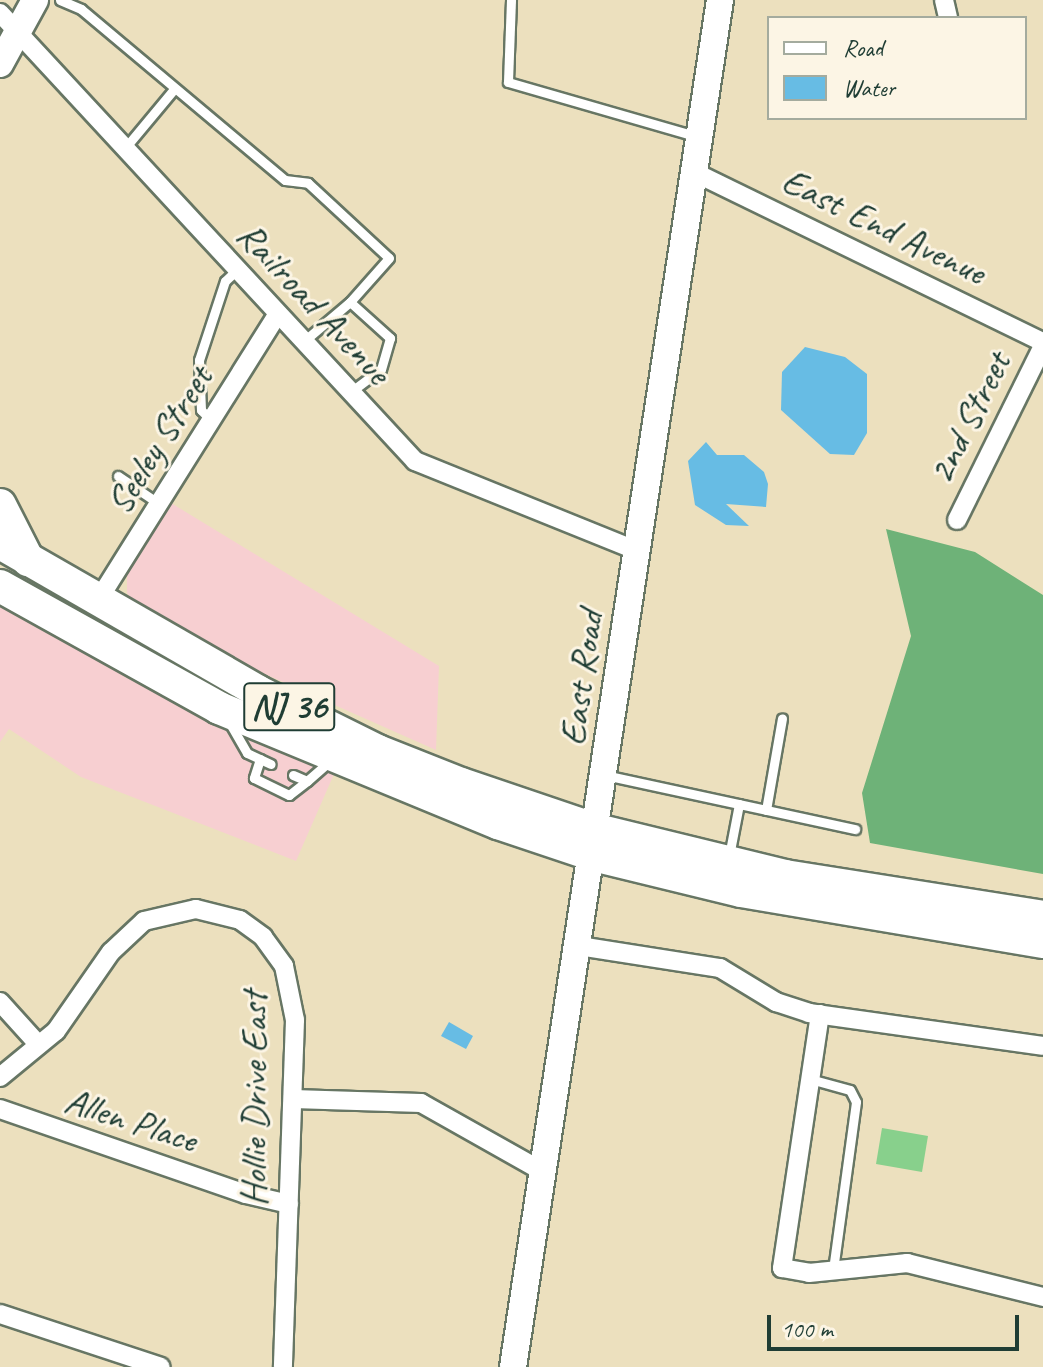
<!DOCTYPE html>
<style>
body{margin:0}
#map{position:relative;width:1043px;height:1367px;overflow:hidden;background:#ece0be;font-family:Caveat,sans-serif}
div>[style]{position:absolute}
.built>*{inset:0;background:#f7cfd1}
.green>*{inset:0;background:#88d08c}
.forest>*{inset:0;background:#6eb278}
.water>*{inset:0;background:#67bce4}
.roads{filter:drop-shadow(2px 0 #677664) drop-shadow(-2px 0 #677664) drop-shadow(0 2px #677664) drop-shadow(0 -2px #677664)}
.lane>*{height:9px;margin:-4.5px;padding:0 4.5px;transform-origin:4.5px;border-radius:4.5px;background:#fff}
.street>*{height:18px;margin:-9px;padding:0 9px;transform-origin:9px;border-radius:9px;background:#fff}
.secondary>*{height:26px;margin:-13px;padding:0 13px;transform-origin:13px;border-radius:13px;background:#fff}
.highway>*{height:32px;margin:-16px;padding:0 16px;transform-origin:16px;border-radius:16px;background:#fff}
span{translate:-50% -50%;white-space:nowrap;text-align:center;line-height:1.15;-webkit-text-stroke:6px #fcf5e5;paint-order:stroke}
.shield-label span{padding:2px 6px;background:#fcf5e5;border:2px solid;border-radius:6px;-webkit-text-stroke-width:0}
.shield-label{font-size:36px;color:#1f3d34;font-weight:700}
.street-label{font-size:38px;color:#1f3d34}
.legend{position:absolute;left:767px;top:16px;width:260px;height:104px;box-sizing:border-box;background:#fcf5e5;border:2px solid #a4ab9e;margin:0;padding:10px 14px;list-style:none;font-size:24px;color:#1f3d34}
.legend li{display:flex;align-items:center;gap:16px;height:40px}
.legend b{width:40px;border:2px solid #a4ab9e}
.scale{position:absolute;left:767px;top:1315px;width:252px;height:36px;box-sizing:border-box;border:4px solid #1f3d34;border-top:0;padding-left:10px;font-size:24px;line-height:28px;white-space:nowrap;color:#1f3d34;-webkit-text-stroke:6px #fcf5e5;paint-order:stroke}
</style>
<div id="map">
<div class="built">
<i style="clip-path:polygon(171px 503px,439px 666px,436px 750px,258px 671px,135px 604px,127px 593px,127px 573px)"></i>
<i style="clip-path:polygon(0 601px,229px 727px,334px 774px,296px 861px,81px 777px,9px 729px,0 742px)"></i>
</div>
<div class="green">
<i style="clip-path:polygon(882px 1128px,928px 1136px,922px 1172px,876px 1164px)"></i>
</div>
<div class="forest">
<i style="clip-path:polygon(886px 529px,975px 552px,1043px 595px,1043px 874px,870px 843px,862px 793px,911px 636px)"></i>
</div>
<div class="water">
<i style="clip-path:polygon(805px 347px,845px 357px,867px 374px,867px 433px,854px 455px,830px 454px,781px 410px,782px 372px)"></i>
<i style="clip-path:polygon(706px 442px,717px 455px,744px 455px,764px 472px,768px 484px,766px 507px,726px 504px,749px 526px,726px 525px,695px 505px,688px 461px)"></i>
<i style="clip-path:polygon(449px 1022px,473px 1036px,466px 1049px,441px 1036px)"></i>
</div>
<div class="roads">
<div class="lane">
<i style="left:60px;top:0;width:23px;rotate:23deg"></i>
<i style="left:81px;top:9px;width:266px;rotate:40deg"></i>
<i style="left:285px;top:180px;width:23px;rotate:7deg"></i>
<i style="left:308px;top:183px;width:110px;rotate:42.8deg"></i>
<i style="left:389px;top:258px;width:59px;rotate:131.6deg"></i>
<i style="left:511px;top:0;width:82px;rotate:92.1deg"></i>
<i style="left:508px;top:82px;width:198px;rotate:16.1deg"></i>
<i style="left:125px;top:148px;width:77px;rotate:-50.3deg"></i>
<i style="left:304px;top:341px;width:60px;rotate:-40.3deg"></i>
<i style="left:350px;top:302px;width:54px;rotate:42deg"></i>
<i style="left:390px;top:338px;width:32px;rotate:106deg"></i>
<i style="left:381px;top:369px;width:38px;rotate:143deg"></i>
<i style="left:211px;top:420px;width:14px;rotate:-135deg"></i>
<i style="left:201px;top:410px;width:50px;rotate:-92.3deg"></i>
<i style="left:199px;top:360px;width:83px;rotate:-71.8deg"></i>
<i style="left:225px;top:281px;width:16px;rotate:-43deg"></i>
<i style="left:118px;top:476px;width:48px;rotate:34deg"></i>
<i style="left:228px;top:720px;width:38px;rotate:60deg"></i>
<i style="left:247px;top:753px;width:26px;rotate:25deg"></i>
<i style="left:260px;top:759px;width:20px;rotate:108deg"></i>
<i style="left:254px;top:778px;width:39px;rotate:26deg"></i>
<i style="left:289px;top:795px;width:23px;rotate:-38deg"></i>
<i style="left:293px;top:775px;width:15px;rotate:23deg"></i>
<i style="left:307px;top:781px;width:29px;rotate:-41deg"></i>
<i style="left:605px;top:775px;width:256px;rotate:12.2deg"></i>
<i style="left:766px;top:810px;width:93px;rotate:-80.1deg"></i>
<i style="left:729px;top:856px;width:53px;rotate:-79.1deg"></i>
<i style="left:810px;top:1079px;width:41px;rotate:15.4deg"></i>
<i style="left:850px;top:1090px;width:13px;rotate:63deg"></i>
<i style="left:856px;top:1102px;width:170px;rotate:97.8deg"></i>
</div>
<div class="street">
<i style="left:944px;top:0;width:18px;rotate:77deg"></i>
<i style="left:0;top:13px;width:611px;rotate:47.19deg"></i>
<i style="left:415px;top:461px;width:240px;rotate:22deg"></i>
<i style="left:694px;top:172px;width:388px;rotate:26deg"></i>
<i style="left:957px;top:520px;width:194px;rotate:-63.7deg"></i>
<i style="left:97px;top:602px;width:340px;rotate:-57.9deg"></i>
<i style="left:579px;top:946px;width:143px;rotate:8.9deg"></i>
<i style="left:720px;top:968px;width:66px;rotate:31.3deg"></i>
<i style="left:776px;top:1002px;width:35px;rotate:18deg"></i>
<i style="left:809px;top:1013px;width:236px;rotate:8deg"></i>
<i style="left:0;top:1002px;width:57px;rotate:47.9deg"></i>
<i style="left:820px;top:1014px;width:257px;rotate:98.5deg"></i>
<i style="left:782px;top:1268px;width:27px;rotate:10deg"></i>
<i style="left:809px;top:1273px;width:99px;rotate:-5.8deg"></i>
<i style="left:907px;top:1263px;width:140px;rotate:14deg"></i>
<i style="left:0;top:1077px;width:72px;rotate:-39.4deg"></i>
<i style="left:56px;top:1031px;width:96px;rotate:-55.2deg"></i>
<i style="left:111px;top:952px;width:45px;rotate:-43.2deg"></i>
<i style="left:144px;top:921px;width:53px;rotate:-13deg"></i>
<i style="left:196px;top:909px;width:45px;rotate:14deg"></i>
<i style="left:240px;top:920px;width:29px;rotate:36deg"></i>
<i style="left:263px;top:937px;width:36px;rotate:54deg"></i>
<i style="left:284px;top:966px;width:55px;rotate:78.5deg"></i>
<i style="left:295px;top:1020px;width:347px;rotate:92deg"></i>
<i style="left:293px;top:1099px;width:128px;rotate:1.8deg"></i>
<i style="left:421px;top:1103px;width:142px;rotate:29.4deg"></i>
<i style="left:0;top:1109px;width:260px;rotate:19.1deg"></i>
<i style="left:246px;top:1194px;width:44px;rotate:13.1deg"></i>
<i style="left:0;top:1314px;width:169px;rotate:18.2deg"></i>
</div>
<div class="secondary">
<i style="left:0;top:64px;width:73px;rotate:-61.3deg"></i>
<i style="left:513px;top:1367px;width:1383px;rotate:-81.39deg"></i>
</div>
<div class="highway">
<i style="left:0;top:505px;width:62px;rotate:63deg"></i>
<i style="left:0;top:543px;width:297px;rotate:29.9deg"></i>
<i style="left:257px;top:691px;width:135px;rotate:26.4deg"></i>
<i style="left:378px;top:751px;width:89px;rotate:21.7deg"></i>
<i style="left:461px;top:784px;width:144px;rotate:18.7deg"></i>
<i style="left:597px;top:830px;width:194px;rotate:13.7deg"></i>
<i style="left:785px;top:876px;width:261px;rotate:9deg"></i>
<i style="left:0;top:586px;width:251px;rotate:29.1deg"></i>
<i style="left:219px;top:708px;width:302px;rotate:22.4deg"></i>
<i style="left:498px;top:823px;width:100px;rotate:18.6deg"></i>
<i style="left:593px;top:855px;width:152px;rotate:13.7deg"></i>
<i style="left:741px;top:891px;width:306px;rotate:9.6deg"></i>
</div>
</div>
<div class="shield-label">
<span style="left:289px;top:707px">NJ 36</span>
</div>
<div class="street-label">
<span style="left:884px;top:226px;rotate:26deg">East End Avenue</span>
<span style="left:314px;top:303px;rotate:47deg">Railroad Avenue</span>
<span style="left:969px;top:418px;rotate:-64deg">2nd Street</span>
<span style="left:159px;top:440px;rotate:-58deg">Seeley Street</span>
<span style="left:581px;top:678px;rotate:-82deg">East Road</span>
<span style="left:254px;top:1099px;rotate:-90deg">Hollie Drive East</span>
<span style="left:131px;top:1120px;rotate:18deg">Allen Place</span>
</div>
<ul class="legend">
<li><b style="height:10px;background:#fff"></b>Road</li>
<li><b style="height:22px;background:#67bce4"></b>Water</li>
</ul>
<div class="scale">100 m</div>
</div>
